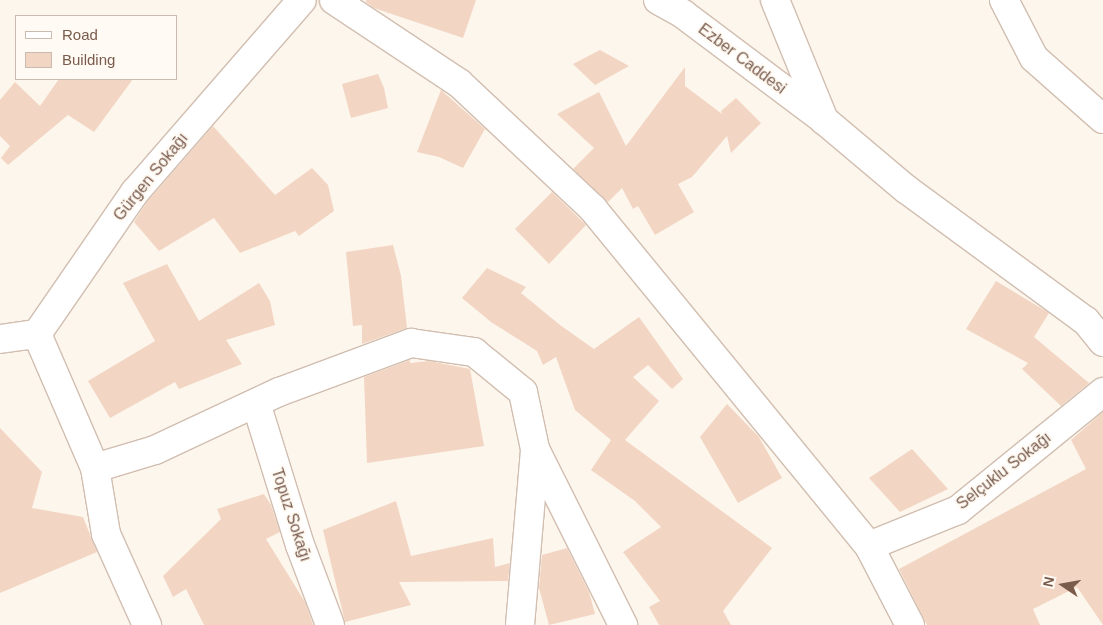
<!DOCTYPE html>
<meta charset="utf-8">
<style>
body{margin:0}
#map{position:relative;width:1103px;height:625px;overflow:hidden;background:#fdf6ec;font-family:Helvetica,sans-serif}
div>[style]{position:absolute}
.building>*{inset:0;background:#f3d5c3}
.roads{filter:drop-shadow(1px 0 #d1beb0) drop-shadow(-1px 0 #d1beb0) drop-shadow(0 1px #d1beb0) drop-shadow(0 -1px #d1beb0)}
.minor>*{height:28px;margin:-14px;padding:0 14px;transform-origin:14px;border-radius:14px;background:#fff}
span{translate:-50% -50%;white-space:nowrap;text-align:center;line-height:1.15;-webkit-text-stroke:4px #fffaf3;paint-order:stroke}
.street-label{font-size:16px;color:#7a5c4d}
.legend{position:absolute;left:15px;top:15px;width:162px;height:65px;box-sizing:border-box;background:#fffaf3;border:1px solid #cabbb1;margin:0;padding:6px 9px;list-style:none;font-size:15px;color:#7a5c4d}
.legend li{display:flex;align-items:center;gap:10px;height:25px}
.legend b{width:25px;border:1px solid #cabbb1}
.north{position:absolute;left:1038px;top:560px;width:50px;height:50px;-webkit-text-stroke:4px #fffaf3;paint-order:stroke;rotate:282deg;font-size:14px;font-weight:700;line-height:20px;text-align:center;color:#7a5c4d}
.north::after{content:'';display:block;margin:auto;width:18px;height:22px;background:#7a5c4d;clip-path:polygon(50% 0,100% 100%,50% 72%,0 100%)}
</style>
<div id="map">
<div class="building">
<i style="clip-path:polygon(366px 0,476px 0,463px 38px,374px 8px,366px 2px)"></i>
<i style="clip-path:polygon(600px 50px,629px 66px,595px 85px,573px 64px)"></i>
<i style="clip-path:polygon(685px 67px,685px 86px,722px 114px,721px 111px,736px 98px,761px 123px,731px 153px,727px 136px,692px 177px,678px 184px,694px 212px,655px 235px,638px 206px,633px 209px,622px 188px,608px 202px,573px 169px,594px 148px,557px 114px,599px 92px,626px 146px)"></i>
<i style="clip-path:polygon(378px 74px,384px 88px,388px 108px,351px 118px,342px 84px)"></i>
<i style="clip-path:polygon(59px 79px,133px 79px,94px 132px,68px 115px,8px 165px,1px 158px,10px 146px,0 136px,0 100px,15px 82px,40px 106px)"></i>
<i style="clip-path:polygon(441px 90px,485px 129px,463px 168px,439px 157px,417px 152px)"></i>
<i style="clip-path:polygon(213px 126px,275px 195px,312px 168px,328px 185px,334px 211px,299px 236px,295px 231px,240px 253px,214px 218px,159px 251px,134px 222px,147px 202px)"></i>
<i style="clip-path:polygon(552px 192px,586px 225px,549px 264px,515px 229px)"></i>
<i style="clip-path:polygon(393px 245px,401px 276px,407px 328px,362px 344px,362px 325px,353px 326px,346px 252px)"></i>
<i style="clip-path:polygon(167px 264px,199px 321px,259px 283px,270px 301px,275px 325px,226px 340px,242px 364px,179px 389px,175px 382px,110px 418px,88px 381px,155px 341px,123px 283px)"></i>
<i style="clip-path:polygon(487px 268px,526px 287px,521px 293px,560px 325px,594px 349px,639px 317px,683px 379px,672px 389px,648px 365px,633px 377px,659px 401px,625px 440px,772px 548px,723px 611px,731px 625px,659px 625px,649px 607px,660px 601px,623px 552px,661px 527px,635px 501px,591px 470px,611px 440px,575px 410px,556px 357px,543px 365px,537px 351px,491px 322px,462px 298px)"></i>
<i style="clip-path:polygon(996px 281px,1049px 313px,1034px 337px,1089px 383px,1061px 406px,1022px 369px,1028px 363px,966px 329px)"></i>
<i style="clip-path:polygon(410px 360px,410px 363px,429px 361px,470px 369px,484px 446px,367px 463px,364px 377px)"></i>
<i style="clip-path:polygon(727px 404px,759px 437px,782px 478px,738px 503px,700px 437px)"></i>
<i style="clip-path:polygon(1103px 412px,1103px 625px,1077px 587px,1033px 609px,1040px 625px,927px 625px,899px 569px,1086px 469px,1071px 440px)"></i>
<i style="clip-path:polygon(0 428px,42px 472px,32px 508px,83px 517px,97px 552px,0 593px)"></i>
<i style="clip-path:polygon(912px 449px,948px 489px,900px 512px,869px 478px)"></i>
<i style="clip-path:polygon(264px 494px,271px 505px,280px 532px,266px 539px,305px 602px,313px 625px,204px 625px,186px 589px,173px 597px,163px 576px,221px 519px,217px 509px)"></i>
<i style="clip-path:polygon(396px 501px,411px 556px,493px 538px,495px 567px,510px 563px,508px 581px,399px 582px,411px 605px,345px 622px,323px 530px)"></i>
<i style="clip-path:polygon(567px 548px,589px 592px,595px 614px,549px 625px,539px 588px,542px 555px)"></i>
</div>
<div class="roads">
<div class="minor">
<i style="left:334px;top:0;width:150px;rotate:33.6deg"></i>
<i style="left:459px;top:83px;width:184px;rotate:43.2deg"></i>
<i style="left:593px;top:209px;width:436px;rotate:50.7deg"></i>
<i style="left:869px;top:546px;width:89px;rotate:62.6deg"></i>
<i style="left:658px;top:0;width:29px;rotate:29deg"></i>
<i style="left:683px;top:14px;width:176px;rotate:36.9deg"></i>
<i style="left:824px;top:120px;width:107px;rotate:40.1deg"></i>
<i style="left:906px;top:189px;width:223px;rotate:36.3deg"></i>
<i style="left:1086px;top:321px;width:27px;rotate:51deg"></i>
<i style="left:775px;top:0;width:130px;rotate:67.8deg"></i>
<i style="left:1004px;top:0;width:65px;rotate:62.7deg"></i>
<i style="left:1034px;top:58px;width:92px;rotate:41.5deg"></i>
<i style="left:37px;top:334px;width:146px;rotate:66.6deg"></i>
<i style="left:95px;top:468px;width:63px;rotate:-16.7deg"></i>
<i style="left:155px;top:450px;width:137px;rotate:-25.1deg"></i>
<i style="left:279px;top:392px;width:141px;rotate:-20.4deg"></i>
<i style="left:411px;top:343px;width:64px;rotate:8.1deg"></i>
<i style="left:474px;top:352px;width:63px;rotate:39.2deg"></i>
<i style="left:523px;top:392px;width:58px;rotate:78.1deg"></i>
<i style="left:535px;top:449px;width:197px;rotate:63.4deg"></i>
<i style="left:0;top:339px;width:37px;rotate:-8deg"></i>
<i style="left:37px;top:334px;width:173px;rotate:-55.4deg"></i>
<i style="left:135px;top:192px;width:254px;rotate:-49deg"></i>
<i style="left:256px;top:403px;width:149px;rotate:72.8deg"></i>
<i style="left:300px;top:545px;width:85px;rotate:69.4deg"></i>
<i style="left:95px;top:468px;width:67px;rotate:80.5deg"></i>
<i style="left:106px;top:534px;width:100px;rotate:65.7deg"></i>
<i style="left:869px;top:546px;width:96px;rotate:-22deg"></i>
<i style="left:958px;top:510px;width:187px;rotate:-39.1deg"></i>
<i style="left:520px;top:625px;width:177px;rotate:-85.1deg"></i>
</div>
</div>
<div class="street-label">
<span style="left:742px;top:59px;rotate:37deg">Ezber Caddesi</span>
<span style="left:151px;top:177px;rotate:-51deg">Gürgen Sokağı</span>
<span style="left:1004px;top:471px;rotate:-38deg">Selçuklu Sokağı</span>
<span style="left:291px;top:515px;rotate:72deg">Topuz Sokağı</span>
</div>
<ul class="legend">
<li><b style="height:6px;background:#fff"></b>Road</li>
<li><b style="height:14px;background:#f3d5c3"></b>Building</li>
</ul>
<div class="north">N</div>
</div>
